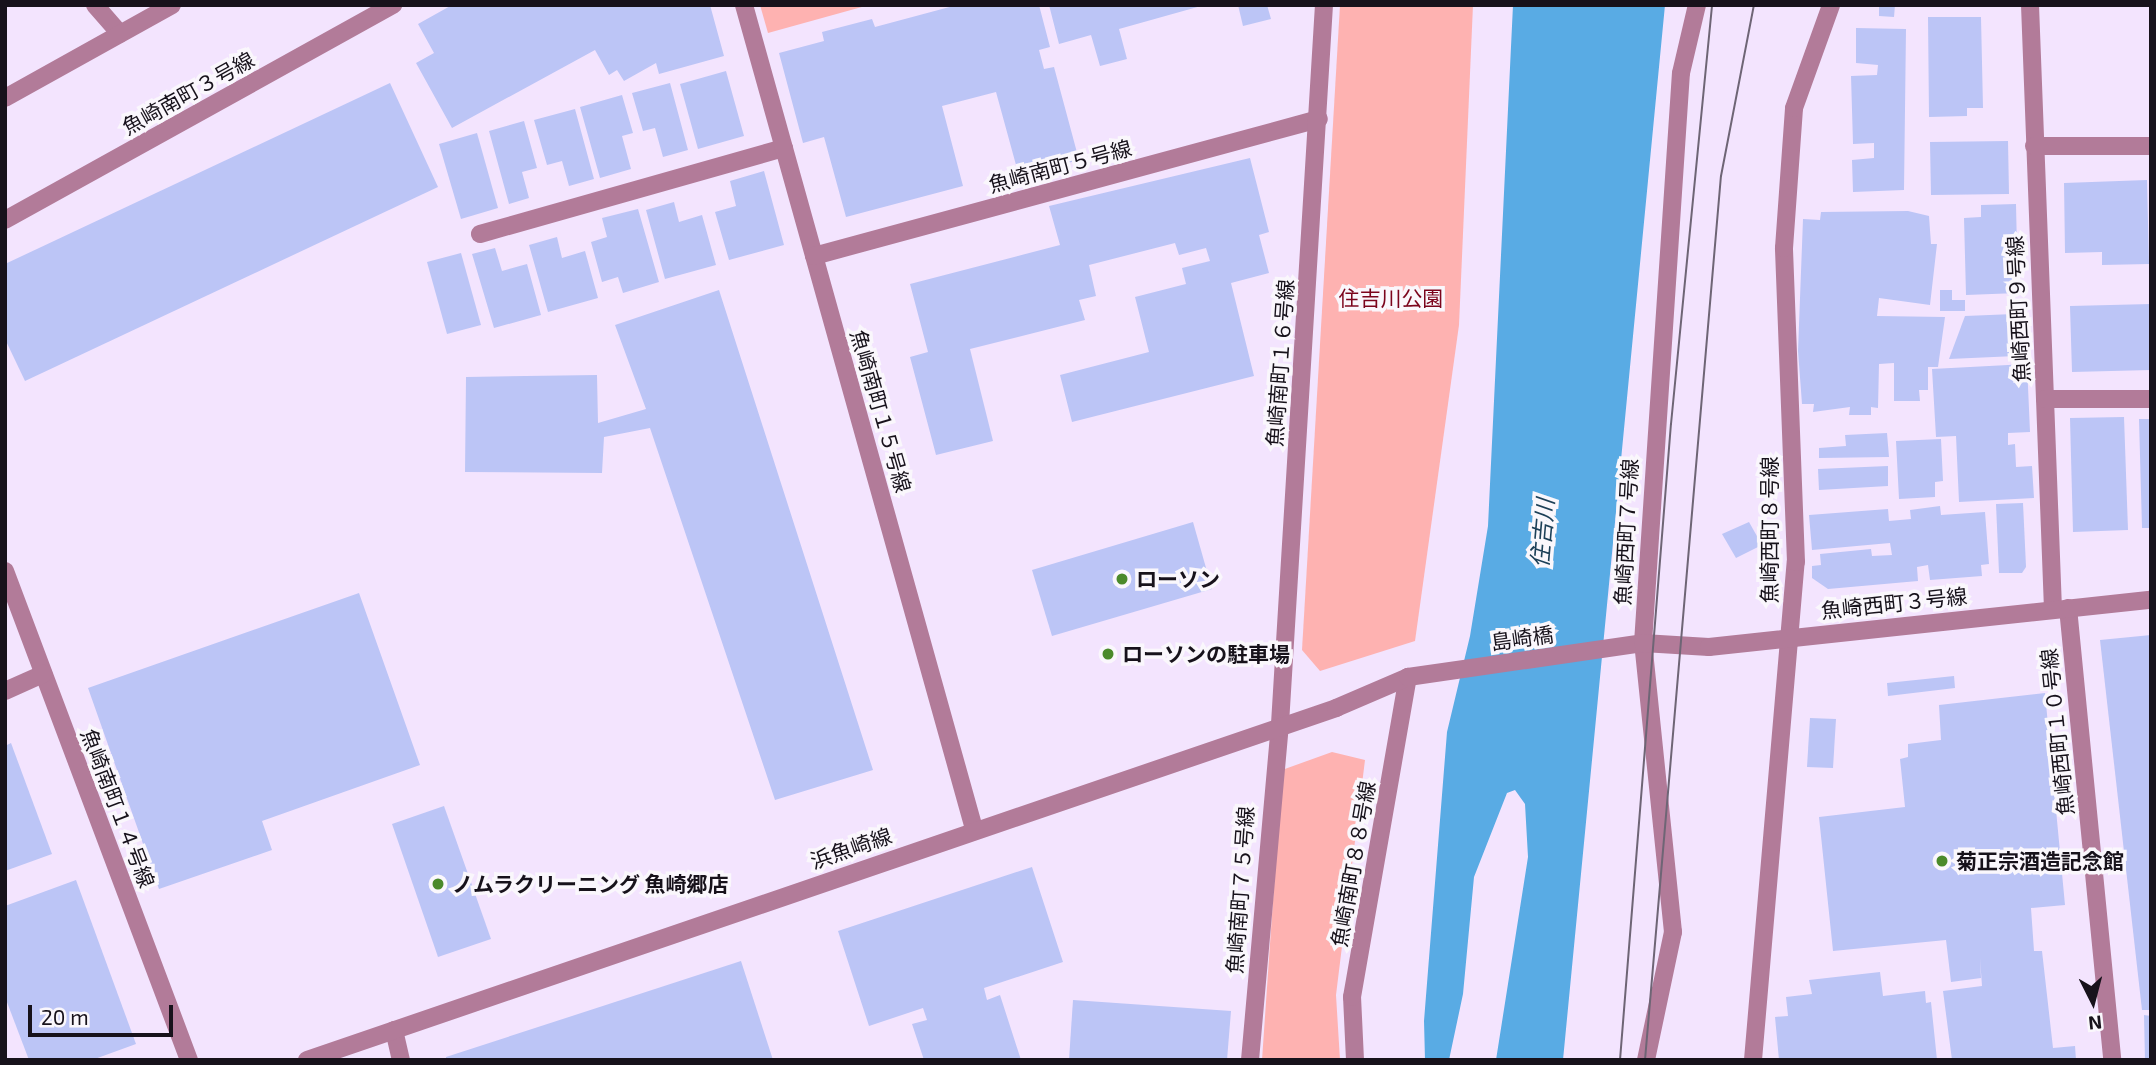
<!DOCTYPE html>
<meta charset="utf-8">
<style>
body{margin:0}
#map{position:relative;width:2156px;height:1065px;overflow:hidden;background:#f3e4fe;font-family:"Exo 2","Noto Sans JP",sans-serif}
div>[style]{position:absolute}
.green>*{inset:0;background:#feb2b1}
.water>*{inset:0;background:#59abe4}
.building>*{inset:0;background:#bcc5f6}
.service>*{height:18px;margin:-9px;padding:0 9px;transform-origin:9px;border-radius:9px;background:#b27b99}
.minor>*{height:18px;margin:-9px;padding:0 9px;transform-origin:9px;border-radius:9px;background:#b27b99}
.tertiary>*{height:18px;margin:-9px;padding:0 9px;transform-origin:9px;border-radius:9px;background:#b27b99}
.tram>*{height:2px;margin:-1px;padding:0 1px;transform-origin:1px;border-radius:1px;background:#6e6575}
.dots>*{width:19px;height:19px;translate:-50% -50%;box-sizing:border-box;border:4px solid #faf7fc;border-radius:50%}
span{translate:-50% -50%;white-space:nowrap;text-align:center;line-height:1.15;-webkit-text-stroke:7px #faf7fc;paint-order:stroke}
.street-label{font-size:21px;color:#17121b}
.park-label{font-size:21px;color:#7b041c}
.poi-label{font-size:21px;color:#17121b;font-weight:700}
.left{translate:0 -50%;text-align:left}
.water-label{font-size:23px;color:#1d4058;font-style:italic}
.frame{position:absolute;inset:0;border:7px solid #17121b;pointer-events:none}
.north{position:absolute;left:2058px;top:967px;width:70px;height:70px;-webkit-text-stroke:5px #faf7fc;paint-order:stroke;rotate:174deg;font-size:19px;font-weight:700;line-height:28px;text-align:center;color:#17121b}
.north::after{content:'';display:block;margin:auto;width:24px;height:32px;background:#17121b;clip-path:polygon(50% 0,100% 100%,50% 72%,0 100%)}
.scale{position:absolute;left:28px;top:1005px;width:145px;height:32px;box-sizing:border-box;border:4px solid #17121b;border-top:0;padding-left:9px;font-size:21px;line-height:24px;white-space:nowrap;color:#17121b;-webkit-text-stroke:5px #faf7fc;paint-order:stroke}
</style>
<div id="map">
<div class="green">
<i style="clip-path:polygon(760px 5px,869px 5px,768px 33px)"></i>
<i style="clip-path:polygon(1340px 5px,1473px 5px,1459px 325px,1415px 641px,1320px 671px,1302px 650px)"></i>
<i style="clip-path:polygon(1332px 752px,1365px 760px,1336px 995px,1340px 1060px,1262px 1060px,1282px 770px)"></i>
</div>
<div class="water">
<i style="clip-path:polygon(1513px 5px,1665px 5px,1563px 1060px,1496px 1060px,1528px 857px,1525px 804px,1515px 790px,1507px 793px,1474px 877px,1463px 994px,1449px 1060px,1425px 1060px,1424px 1021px,1447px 732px,1470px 636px,1488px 526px)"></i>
</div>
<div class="building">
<i style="clip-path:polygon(452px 5px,710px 5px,724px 56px,659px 74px,656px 63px,624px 81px,617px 70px,609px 75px,595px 50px,452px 128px,416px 63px,434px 53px,418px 24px)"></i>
<i style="clip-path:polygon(957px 5px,1039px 5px,1050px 47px,1039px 50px,1044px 69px,1054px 67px,1079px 160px,1019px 176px,996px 92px,942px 106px,963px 186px,846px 217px,824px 137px,803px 143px,779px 53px,824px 41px,822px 32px,872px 19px,875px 27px)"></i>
<i style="clip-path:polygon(1049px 5px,1201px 5px,1201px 6px,1119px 29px,1127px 59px,1100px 66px,1091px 35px,1059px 44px)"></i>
<i style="clip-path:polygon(1238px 5px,1267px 5px,1271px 19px,1243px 26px)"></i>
<i style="clip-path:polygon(1879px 5px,1895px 5px,1894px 17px,1879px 16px)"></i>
<i style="clip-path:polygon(1928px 17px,1981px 17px,1983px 108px,1967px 108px,1967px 116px,1929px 117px)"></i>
<i style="clip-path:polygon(1856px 28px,1906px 29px,1904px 190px,1853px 192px,1852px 160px,1874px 158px,1874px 143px,1853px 144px,1851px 76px,1877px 75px,1878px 65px,1856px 63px)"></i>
<i style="clip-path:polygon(726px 71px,744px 136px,698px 149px,680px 84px)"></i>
<i style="clip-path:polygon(390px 83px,438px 187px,25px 381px,5px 339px,5px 264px)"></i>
<i style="clip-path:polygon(670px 83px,688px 150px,663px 157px,655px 128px,643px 131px,632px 93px)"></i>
<i style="clip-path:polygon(622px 95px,633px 133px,622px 136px,631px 169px,600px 178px,580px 107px)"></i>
<i style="clip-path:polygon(575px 109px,594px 179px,569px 186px,562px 161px,547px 165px,534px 120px)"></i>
<i style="clip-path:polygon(524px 121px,537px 168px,522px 172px,529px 198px,509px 204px,489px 131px)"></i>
<i style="clip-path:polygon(477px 133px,498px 208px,461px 219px,439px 144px)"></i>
<i style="clip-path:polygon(2008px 141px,2009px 194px,1931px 195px,1930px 142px)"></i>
<i style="clip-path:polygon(1250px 158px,1269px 232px,1259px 235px,1269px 273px,1231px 283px,1254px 376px,1072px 422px,1060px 375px,1149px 352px,1135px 297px,1186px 284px,1182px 268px,1210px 261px,1206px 248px,1179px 255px,1175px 243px,1089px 265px,1096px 296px,1079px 300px,1085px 320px,970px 349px,993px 441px,936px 455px,910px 357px,928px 352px,910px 284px,1060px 245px,1049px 206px)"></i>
<i style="clip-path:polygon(764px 171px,784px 245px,729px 260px,715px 212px,736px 206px,730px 181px)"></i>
<i style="clip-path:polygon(2147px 180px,2149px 264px,2102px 265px,2102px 252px,2065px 253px,2064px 183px)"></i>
<i style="clip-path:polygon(674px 202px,679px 222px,702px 215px,716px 265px,665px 279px,646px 210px)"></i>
<i style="clip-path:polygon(2016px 204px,2018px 293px,1966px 295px,1964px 218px,1981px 217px,1981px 205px)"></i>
<i style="clip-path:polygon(638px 209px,659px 282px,623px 293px,618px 277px,602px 282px,591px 242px,607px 237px,602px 218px)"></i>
<i style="clip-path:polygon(1908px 211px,1929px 216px,1931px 244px,1937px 244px,1930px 305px,1879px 298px,1877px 316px,1945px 317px,1938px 367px,1928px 367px,1928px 390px,1919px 390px,1920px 401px,1894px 401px,1894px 363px,1879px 364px,1878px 408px,1871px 407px,1871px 415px,1849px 415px,1850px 407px,1813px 412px,1814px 404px,1802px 404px,1798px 351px,1803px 219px,1820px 220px,1821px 212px)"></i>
<i style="clip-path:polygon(557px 237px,562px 258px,585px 251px,598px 298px,548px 312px,529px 245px)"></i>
<i style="clip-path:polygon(495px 248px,502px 271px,527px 264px,541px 315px,494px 328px,472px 254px)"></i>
<i style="clip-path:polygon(461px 253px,481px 325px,447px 334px,427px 262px)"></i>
<i style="clip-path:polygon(719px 290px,873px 770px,775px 800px,650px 428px,604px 437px,602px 473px,465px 472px,466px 377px,597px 375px,598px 423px,646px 409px,615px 325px)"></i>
<i style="clip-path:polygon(1940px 290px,1952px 290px,1952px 300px,1965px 300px,1965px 311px,1940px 311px)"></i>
<i style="clip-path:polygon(2151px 304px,2151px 370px,2072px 372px,2070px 306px)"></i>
<i style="clip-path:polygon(2014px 314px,2016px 356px,1949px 359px,1965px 316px)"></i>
<i style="clip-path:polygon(2027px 364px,2030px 432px,2008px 433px,2008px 445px,2015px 444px,2016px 467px,2032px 466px,2034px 498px,1959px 502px,1956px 436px,1936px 437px,1932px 369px)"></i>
<i style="clip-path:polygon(2124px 417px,2128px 530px,2073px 532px,2070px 418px)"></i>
<i style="clip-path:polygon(2139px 419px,2151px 419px,2151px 528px,2142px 528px)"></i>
<i style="clip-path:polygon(1887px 433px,1889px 457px,1819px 458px,1819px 448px,1846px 446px,1845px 435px)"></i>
<i style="clip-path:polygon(1941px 439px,1943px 481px,1935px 482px,1935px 497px,1899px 499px,1896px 441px)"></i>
<i style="clip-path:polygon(1888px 466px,1888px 486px,1819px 490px,1818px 469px)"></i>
<i style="clip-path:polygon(2023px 503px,2026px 567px,2022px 573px,1999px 573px,1996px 504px)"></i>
<i style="clip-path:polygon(1940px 506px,1941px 515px,1985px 512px,1989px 564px,1981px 565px,1982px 576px,1930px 580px,1928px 565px,1917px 567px,1918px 581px,1828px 589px,1812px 578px,1812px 566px,1821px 565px,1820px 554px,1871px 549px,1872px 556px,1892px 555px,1890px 543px,1812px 550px,1809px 515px,1888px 509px,1889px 521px,1911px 519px,1910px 510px)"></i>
<i style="clip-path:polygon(1193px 522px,1212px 589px,1052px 636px,1032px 570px)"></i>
<i style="clip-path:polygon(1749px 522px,1762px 545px,1736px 558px,1722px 534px)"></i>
<i style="clip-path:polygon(359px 593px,420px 765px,262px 821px,272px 850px,159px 889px,88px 688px)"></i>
<i style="clip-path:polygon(2151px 635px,2151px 1010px,2142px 1010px,2100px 640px)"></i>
<i style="clip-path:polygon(1954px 676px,1955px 688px,1888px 696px,1887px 683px)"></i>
<i style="clip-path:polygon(2045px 693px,2065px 905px,2031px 908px,2034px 951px,2042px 951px,2053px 1048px,2075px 1046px,2076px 1060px,1952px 1060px,1943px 991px,1982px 986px,1980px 958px,1981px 978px,1951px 982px,1946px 940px,1833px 951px,1819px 817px,1905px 807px,1900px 759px,1908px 757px,1908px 744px,1941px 740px,1939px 705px)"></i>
<i style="clip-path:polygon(1810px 718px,1836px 719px,1833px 768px,1807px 767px)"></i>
<i style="clip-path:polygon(11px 743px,52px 854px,5px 871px,5px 746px)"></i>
<i style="clip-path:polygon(444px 806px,491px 939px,438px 957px,392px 824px)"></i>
<i style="clip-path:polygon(1032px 867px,1063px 962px,984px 988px,987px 1000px,1000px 995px,1021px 1060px,924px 1060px,912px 1024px,927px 1020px,923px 1008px,869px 1026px,838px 931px)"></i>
<i style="clip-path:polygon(76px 880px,136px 1044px,92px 1060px,29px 1060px,5px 997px,5px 906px)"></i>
<i style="clip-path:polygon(741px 961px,773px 1060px,446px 1060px,446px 1057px)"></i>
<i style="clip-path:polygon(1880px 972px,1883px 996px,1925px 991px,1926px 1003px,1931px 1002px,1937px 1060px,1779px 1060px,1775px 1017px,1788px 1016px,1786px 997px,1812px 994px,1809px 980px)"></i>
<i style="clip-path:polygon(1073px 1000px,1231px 1011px,1227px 1060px,1069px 1060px)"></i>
<i style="clip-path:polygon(2144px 1015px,2151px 1016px,2151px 1060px,2145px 1060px)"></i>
</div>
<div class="service">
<i style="left:480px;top:234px;width:316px;rotate:-15.8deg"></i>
</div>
<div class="minor">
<i style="left:95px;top:5px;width:38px;rotate:49deg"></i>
<i style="left:744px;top:5px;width:855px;rotate:74.4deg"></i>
<i style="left:2030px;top:5px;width:605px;rotate:87.82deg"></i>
<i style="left:2034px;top:146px;width:117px"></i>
<i style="left:5px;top:220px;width:444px;rotate:-29deg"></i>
<i style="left:814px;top:256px;width:523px;rotate:-15.18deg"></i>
<i style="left:2045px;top:399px;width:106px"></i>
<i style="left:5px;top:571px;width:522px;rotate:69.38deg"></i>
<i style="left:2068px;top:608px;width:454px;rotate:84.4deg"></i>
<i style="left:5px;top:691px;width:42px;rotate:-24.1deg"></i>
<i style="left:394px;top:1030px;width:31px;rotate:77deg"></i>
<i style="left:1250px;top:1060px;width:337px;rotate:-84.9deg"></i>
<i style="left:1280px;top:724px;width:720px;rotate:-86.5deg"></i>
<i style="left:1355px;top:1060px;width:63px;rotate:-92.7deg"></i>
<i style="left:1352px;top:997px;width:325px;rotate:-80.1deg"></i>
<i style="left:1646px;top:1060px;width:131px;rotate:-78.1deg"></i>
<i style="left:1673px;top:932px;width:291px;rotate:-95.9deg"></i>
<i style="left:1643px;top:643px;width:571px;rotate:-86.19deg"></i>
<i style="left:1681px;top:73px;width:70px;rotate:-76.8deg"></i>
<i style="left:1753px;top:1060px;width:500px;rotate:-85.1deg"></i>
<i style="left:1796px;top:562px;width:314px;rotate:-92.2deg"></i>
<i style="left:1784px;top:248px;width:140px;rotate:-85.9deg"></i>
<i style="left:1794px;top:108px;width:109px;rotate:-70.2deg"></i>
</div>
<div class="tertiary">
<i style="left:5px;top:98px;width:191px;rotate:-29.1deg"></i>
<i style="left:307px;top:1060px;width:1088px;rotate:-18.88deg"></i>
<i style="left:1336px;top:708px;width:78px;rotate:-23.3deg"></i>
<i style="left:1408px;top:677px;width:237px;rotate:-8.2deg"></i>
<i style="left:1643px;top:643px;width:66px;rotate:3.5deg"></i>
<i style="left:1709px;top:647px;width:444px;rotate:-6.1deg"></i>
</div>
<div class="tram">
<i style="left:1620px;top:1060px;width:638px;rotate:-85.42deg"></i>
<i style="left:1671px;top:424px;width:421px;rotate:-84.4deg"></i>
<i style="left:1645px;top:1060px;width:887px;rotate:-85.09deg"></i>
<i style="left:1721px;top:176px;width:174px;rotate:-79.1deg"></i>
</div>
<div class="dots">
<i style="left:1122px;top:579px;background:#4b8a2b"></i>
<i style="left:1108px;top:654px;background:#4b8a2b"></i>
<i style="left:1942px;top:861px;background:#4b8a2b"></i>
<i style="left:438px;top:884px;background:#4b8a2b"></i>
</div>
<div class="street-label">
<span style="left:188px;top:93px;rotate:-29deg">魚崎南町３号線</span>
<span style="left:1060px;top:166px;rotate:-15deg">魚崎南町５号線</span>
<span style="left:2018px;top:309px;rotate:-93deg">魚崎西町９号線</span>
<span style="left:1280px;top:363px;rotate:-86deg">魚崎南町１６号線</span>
<span style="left:881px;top:411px;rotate:74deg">魚崎南町１５号線</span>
<span style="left:1769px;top:530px;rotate:-90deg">魚崎西町８号線</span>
<span style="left:1626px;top:532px;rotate:-87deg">魚崎西町７号線</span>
<span style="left:1894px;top:603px;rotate:-6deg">魚崎西町３号線</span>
<span style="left:1522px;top:638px;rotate:-8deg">島崎橋</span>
<span style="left:2057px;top:732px;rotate:-96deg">魚崎西町１０号線</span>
<span style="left:118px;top:808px;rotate:69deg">魚崎南町１４号線</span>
<span style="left:851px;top:848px;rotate:-19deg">浜魚崎線</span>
<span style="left:1353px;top:864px;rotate:-80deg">魚崎南町８８号線</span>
<span style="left:1240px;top:890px;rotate:-86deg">魚崎南町７５号線</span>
</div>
<div class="park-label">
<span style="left:1391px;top:298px">住吉川公園</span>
</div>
<div class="poi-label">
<span class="left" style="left:1136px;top:579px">ローソン</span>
<span class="left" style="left:1122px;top:654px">ローソンの駐車場</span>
<span class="left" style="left:1956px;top:861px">菊正宗酒造記念館</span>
<span class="left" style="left:452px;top:884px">ノムラクリーニング 魚崎郷店</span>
</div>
<div class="water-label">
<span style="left:1542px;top:533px;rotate:-85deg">住吉川</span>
</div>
<div class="frame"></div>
<div class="north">N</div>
<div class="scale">20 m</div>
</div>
